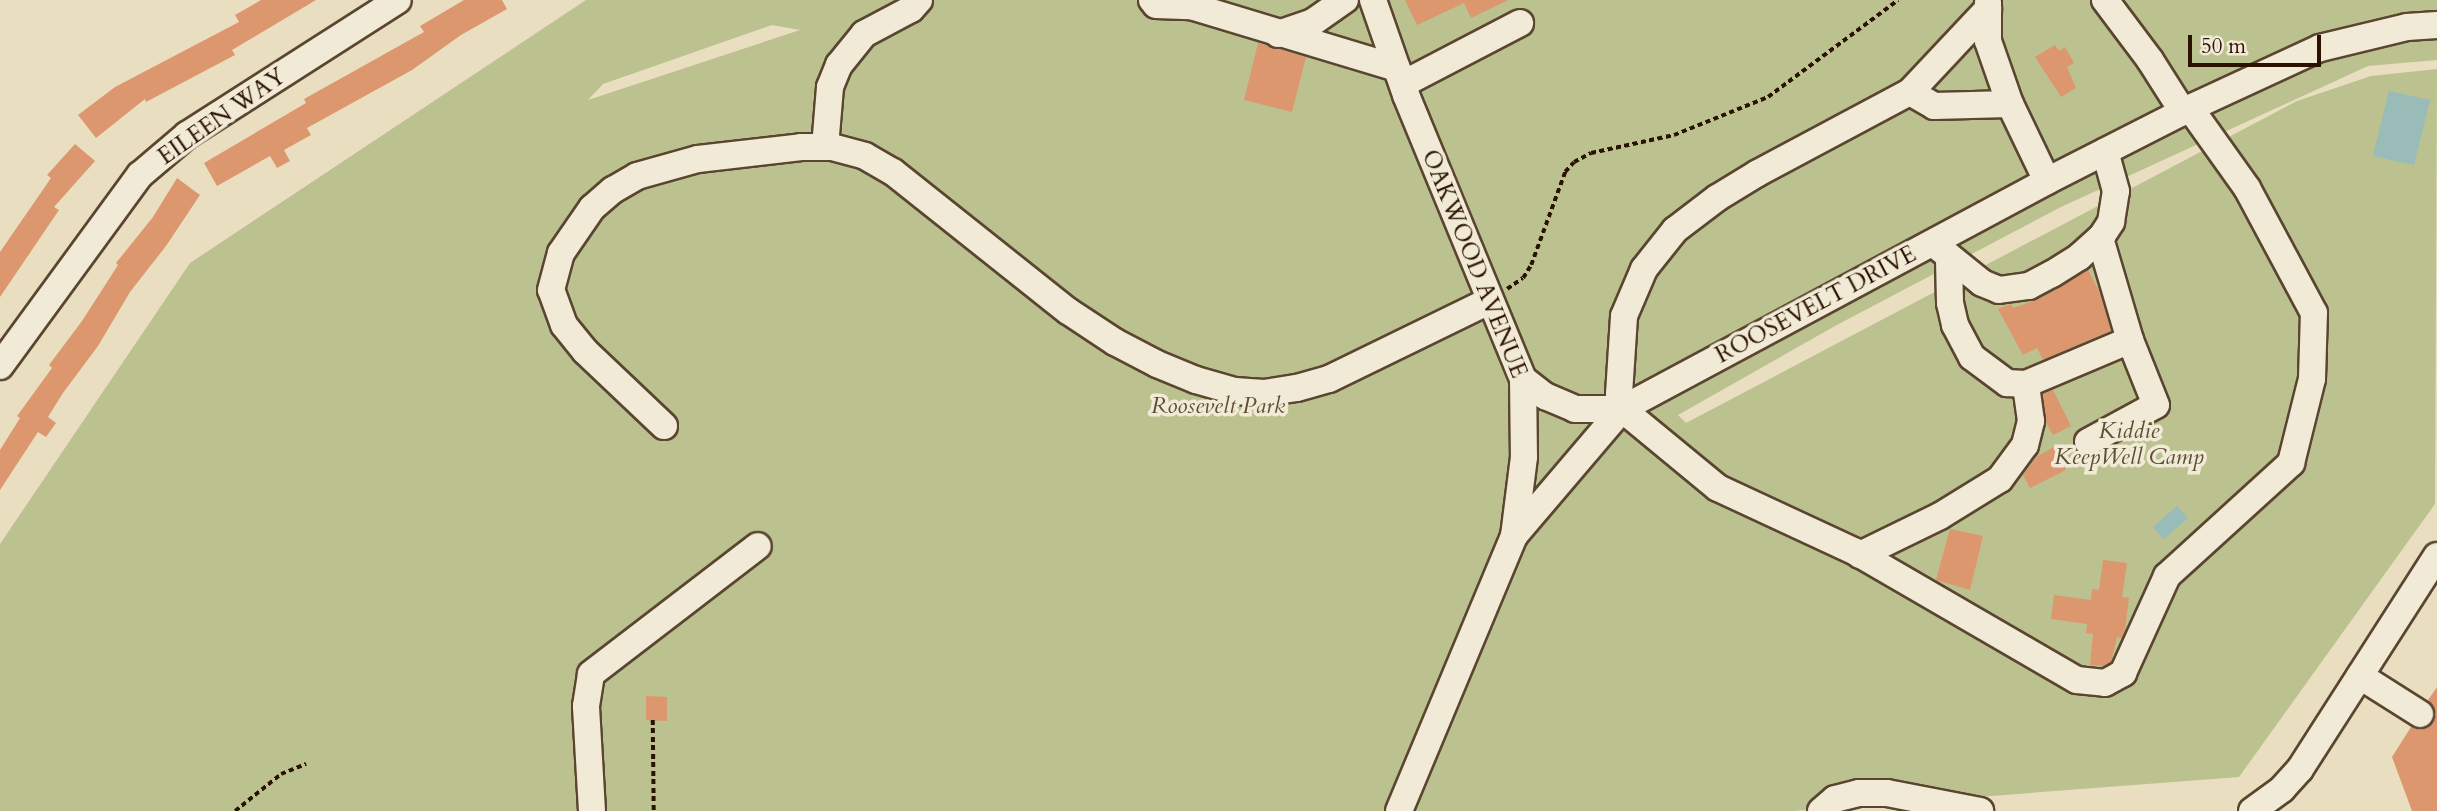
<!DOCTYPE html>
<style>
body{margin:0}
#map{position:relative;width:2437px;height:811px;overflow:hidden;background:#e9dfc0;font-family:Cardo,serif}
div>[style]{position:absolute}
.green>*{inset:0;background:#bbc18f}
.water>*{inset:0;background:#99bcb8}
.building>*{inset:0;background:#dc976f}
.path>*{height:3.5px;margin-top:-1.75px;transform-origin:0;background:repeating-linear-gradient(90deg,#2b1200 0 5px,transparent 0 8.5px)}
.roads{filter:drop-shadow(2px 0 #5a4530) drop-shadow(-2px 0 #5a4530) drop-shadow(0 2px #5a4530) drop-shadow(0 -2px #5a4530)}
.minor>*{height:26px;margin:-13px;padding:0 13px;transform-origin:13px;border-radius:13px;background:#f1ead6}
span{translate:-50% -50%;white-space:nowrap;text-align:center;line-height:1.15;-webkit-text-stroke:7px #f1ead6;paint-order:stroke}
.street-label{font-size:23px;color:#2b1200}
.park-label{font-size:23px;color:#5d4f32;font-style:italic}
.scale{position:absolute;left:2188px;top:35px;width:133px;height:32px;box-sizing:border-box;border:4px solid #2b1200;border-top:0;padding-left:9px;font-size:21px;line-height:24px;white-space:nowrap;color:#2b1200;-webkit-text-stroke:5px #f1ead6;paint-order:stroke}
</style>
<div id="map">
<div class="green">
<i style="clip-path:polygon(evenodd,586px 0,2437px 0,2437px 60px,2368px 66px,2061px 207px,1835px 326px,1678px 415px,1686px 423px,2297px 101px,2371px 76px,2437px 69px,2435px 504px,2239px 777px,1793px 811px,0 811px,0 544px,190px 263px,586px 0,772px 25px,800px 30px,588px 100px,603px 84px,772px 25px)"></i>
</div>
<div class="water">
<i style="clip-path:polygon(2389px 91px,2430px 100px,2414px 165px,2373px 156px)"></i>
<i style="clip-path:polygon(2177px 506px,2188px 518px,2164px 539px,2153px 527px)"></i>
</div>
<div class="building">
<i style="clip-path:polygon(261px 0,316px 0,232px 50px,235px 55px,146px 102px,145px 99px,96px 138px,78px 115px,115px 87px,239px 22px,235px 15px)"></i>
<i style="clip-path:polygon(464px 0,502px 0,507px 9px,461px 35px,412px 70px,307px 128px,311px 135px,284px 150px,290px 161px,277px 168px,270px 156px,217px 186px,204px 163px,306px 103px,304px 99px,424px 32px,420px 26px)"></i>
<i style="clip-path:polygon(1405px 0,1508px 0,1471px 18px,1464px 3px,1417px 25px)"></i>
<i style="clip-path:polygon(1258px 43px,1306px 57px,1292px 112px,1244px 100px)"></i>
<i style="clip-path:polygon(2055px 45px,2059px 51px,2065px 47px,2074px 63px,2067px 67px,2076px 88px,2061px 97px,2035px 57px)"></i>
<i style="clip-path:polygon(75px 144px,95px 161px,54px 207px,59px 210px,0 297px,0 252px,51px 178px,47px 175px)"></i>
<i style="clip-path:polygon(177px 178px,200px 195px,166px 246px,130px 292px,98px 346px,63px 393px,48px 417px,56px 423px,46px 437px,38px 432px,0 490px,0 450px,20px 418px,17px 416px,52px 368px,49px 365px,82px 321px,118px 265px,116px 263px,153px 217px)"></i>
<i style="clip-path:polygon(2088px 270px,2100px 293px,2111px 331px,2043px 360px,2037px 348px,2023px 355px,1998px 309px,2011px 304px,2013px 308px,2036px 300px)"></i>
<i style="clip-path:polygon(2053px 390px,2071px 426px,2053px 435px,2046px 423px,2043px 394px)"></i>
<i style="clip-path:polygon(2054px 447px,2066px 470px,2030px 488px,2023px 475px,2036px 457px)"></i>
<i style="clip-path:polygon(1950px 529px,1983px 536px,1970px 590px,1936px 580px)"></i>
<i style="clip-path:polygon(2103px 560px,2127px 563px,2122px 597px,2129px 598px,2125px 630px,2122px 638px,2117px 637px,2111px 662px,2103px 666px,2090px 665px,2093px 634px,2086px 633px,2087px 624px,2051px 619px,2054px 595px,2091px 600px,2092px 589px,2099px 590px)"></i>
<i style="clip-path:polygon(2437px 687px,2437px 811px,2412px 811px,2392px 757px,2411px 727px,2420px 730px,2433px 723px,2436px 714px,2428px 700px)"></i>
<i style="clip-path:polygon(646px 696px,667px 697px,667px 721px,646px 720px)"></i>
</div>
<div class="path">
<i style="left:1507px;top:289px;width:19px;rotate:-35deg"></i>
<i style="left:1523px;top:278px;width:15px;rotate:-58deg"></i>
<i style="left:1531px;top:265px;width:99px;rotate:-69.9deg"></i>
<i style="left:1565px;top:172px;width:13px;rotate:-48deg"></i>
<i style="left:1574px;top:162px;width:19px;rotate:-28deg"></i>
<i style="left:1591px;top:153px;width:85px;rotate:-12.2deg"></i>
<i style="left:1674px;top:135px;width:101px;rotate:-22deg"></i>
<i style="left:1768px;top:97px;width:162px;rotate:-36.7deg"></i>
<i style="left:653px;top:720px;width:91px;rotate:89.4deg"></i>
<i style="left:235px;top:811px;width:59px;rotate:-38.8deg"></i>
<i style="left:281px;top:774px;width:27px;rotate:-22deg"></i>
</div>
<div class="roads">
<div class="minor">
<i style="left:1152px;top:0;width:6px;rotate:51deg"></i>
<i style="left:1156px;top:5px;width:35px;rotate:2deg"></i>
<i style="left:1191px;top:6px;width:215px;rotate:16.8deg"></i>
<i style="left:1373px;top:0;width:101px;rotate:70.8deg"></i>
<i style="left:1406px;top:95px;width:307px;rotate:67.6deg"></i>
<i style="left:1523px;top:379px;width:78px;rotate:89.3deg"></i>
<i style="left:1524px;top:457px;width:80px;rotate:97.2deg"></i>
<i style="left:2105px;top:0;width:75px;rotate:53.1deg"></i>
<i style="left:2150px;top:60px;width:62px;rotate:57.6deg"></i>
<i style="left:1988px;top:2px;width:39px;rotate:90deg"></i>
<i style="left:1988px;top:41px;width:67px;rotate:70.8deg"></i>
<i style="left:2010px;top:104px;width:85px;rotate:64.3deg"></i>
<i style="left:1278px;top:34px;width:37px;rotate:-19deg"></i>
<i style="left:1313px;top:22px;width:39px;rotate:-35deg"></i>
<i style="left:1403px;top:84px;width:132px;rotate:-27.5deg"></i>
<i style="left:1910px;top:92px;width:28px;rotate:30deg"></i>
<i style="left:1934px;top:106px;width:76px;rotate:-1.5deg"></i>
<i style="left:825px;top:147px;width:60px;rotate:-85.2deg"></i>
<i style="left:830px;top:87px;width:24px;rotate:-68deg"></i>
<i style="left:839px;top:65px;width:40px;rotate:-51deg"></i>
<i style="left:864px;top:34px;width:53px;rotate:-28deg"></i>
<i style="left:911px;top:9px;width:12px;rotate:-48deg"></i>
<i style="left:1939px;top:248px;width:55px;rotate:39.1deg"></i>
<i style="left:1982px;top:283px;width:18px;rotate:22deg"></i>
<i style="left:1999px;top:290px;width:30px;rotate:-8deg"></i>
<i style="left:2029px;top:286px;width:26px;rotate:-28deg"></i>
<i style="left:2052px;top:274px;width:32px;rotate:-32deg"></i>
<i style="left:2079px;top:257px;width:31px;rotate:-42deg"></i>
<i style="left:2102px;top:236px;width:17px;rotate:-57deg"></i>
<i style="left:2111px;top:222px;width:31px;rotate:-81deg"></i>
<i style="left:2116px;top:191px;width:41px;rotate:-105.4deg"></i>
<i style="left:1949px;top:259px;width:44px;rotate:88.7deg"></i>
<i style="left:1950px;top:303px;width:23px;rotate:77deg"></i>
<i style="left:1955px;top:325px;width:36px;rotate:62deg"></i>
<i style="left:1972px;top:357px;width:44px;rotate:36.6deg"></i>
<i style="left:2007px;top:383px;width:19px;rotate:3deg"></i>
<i style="left:2026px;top:384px;width:113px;rotate:-22.9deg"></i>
<i style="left:2130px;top:340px;width:106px;rotate:-106.4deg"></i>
<i style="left:0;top:366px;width:237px;rotate:-53.8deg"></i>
<i style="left:140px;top:175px;width:62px;rotate:-40.4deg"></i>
<i style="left:187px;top:135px;width:250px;rotate:-32.6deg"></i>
<i style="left:1523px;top:379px;width:28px;rotate:38deg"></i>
<i style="left:1545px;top:396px;width:33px;rotate:23deg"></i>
<i style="left:1575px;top:409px;width:47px"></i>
<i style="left:1622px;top:409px;width:124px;rotate:39.5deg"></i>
<i style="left:1718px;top:488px;width:152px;rotate:24.9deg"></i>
<i style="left:1856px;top:552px;width:255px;rotate:30.1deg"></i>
<i style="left:2077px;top:680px;width:28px;rotate:6deg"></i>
<i style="left:2105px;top:683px;width:21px;rotate:-29deg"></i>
<i style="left:2123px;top:673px;width:107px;rotate:-65.6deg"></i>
<i style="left:2167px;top:576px;width:168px;rotate:-42.3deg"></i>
<i style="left:2291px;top:463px;width:87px;rotate:-76deg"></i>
<i style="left:2312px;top:379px;width:66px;rotate:-88.3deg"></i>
<i style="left:2314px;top:313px;width:142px;rotate:-118.2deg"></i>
<i style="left:2247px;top:188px;width:98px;rotate:-125.5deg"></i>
<i style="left:1622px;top:409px;width:15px;rotate:-101deg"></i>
<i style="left:1619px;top:394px;width:78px;rotate:-86.3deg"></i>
<i style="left:1624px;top:316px;width:51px;rotate:-66.9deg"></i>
<i style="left:1644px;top:269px;width:50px;rotate:-51.5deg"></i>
<i style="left:1675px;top:230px;width:53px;rotate:-37.3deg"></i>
<i style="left:1717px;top:198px;width:48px;rotate:-31.4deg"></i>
<i style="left:1758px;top:173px;width:172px;rotate:-28.1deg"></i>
<i style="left:1910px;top:92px;width:114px;rotate:-46.8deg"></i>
<i style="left:664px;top:426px;width:109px;rotate:-136.5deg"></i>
<i style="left:585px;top:351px;width:33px;rotate:-129deg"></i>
<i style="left:564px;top:325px;width:37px;rotate:-110deg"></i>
<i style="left:551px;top:290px;width:38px;rotate:-75deg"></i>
<i style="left:561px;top:253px;width:55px;rotate:-55.4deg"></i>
<i style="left:592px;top:208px;width:28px;rotate:-41deg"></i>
<i style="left:613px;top:190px;width:28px;rotate:-30deg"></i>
<i style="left:637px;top:176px;width:63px;rotate:-15.6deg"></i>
<i style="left:698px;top:159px;width:104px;rotate:-6.6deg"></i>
<i style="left:801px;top:147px;width:31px"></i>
<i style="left:832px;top:147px;width:34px;rotate:15deg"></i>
<i style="left:865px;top:156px;width:32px;rotate:30deg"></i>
<i style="left:893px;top:172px;width:223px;rotate:38.5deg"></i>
<i style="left:1068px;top:311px;width:56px;rotate:33.4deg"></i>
<i style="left:1115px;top:342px;width:47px;rotate:27.6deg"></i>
<i style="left:1157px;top:364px;width:42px;rotate:22.3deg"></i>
<i style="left:1196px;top:380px;width:41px;rotate:15.8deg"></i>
<i style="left:1235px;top:391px;width:29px;rotate:4deg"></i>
<i style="left:1264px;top:393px;width:33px;rotate:-9deg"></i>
<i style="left:1297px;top:388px;width:33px;rotate:-16deg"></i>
<i style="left:1329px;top:379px;width:178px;rotate:-26deg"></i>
<i style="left:2088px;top:442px;width:77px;rotate:-28.6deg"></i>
<i style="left:2156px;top:405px;width:70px;rotate:-111.8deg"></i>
<i style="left:1860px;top:555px;width:89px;rotate:-26deg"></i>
<i style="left:1940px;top:516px;width:70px;rotate:-31.7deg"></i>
<i style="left:2000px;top:479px;width:42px;rotate:-53.7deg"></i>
<i style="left:2025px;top:445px;width:25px;rotate:-76deg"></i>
<i style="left:2031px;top:421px;width:37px;rotate:-98deg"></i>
<i style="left:2360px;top:676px;width:71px;rotate:32.3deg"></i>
<i style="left:592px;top:811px;width:105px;rotate:-93.3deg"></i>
<i style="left:586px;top:706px;width:32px;rotate:-81deg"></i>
<i style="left:591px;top:674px;width:210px;rotate:-37.5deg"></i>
<i style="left:1399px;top:811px;width:298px;rotate:-67.3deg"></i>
<i style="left:1514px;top:536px;width:167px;rotate:-49.6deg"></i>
<i style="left:1622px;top:409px;width:482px;rotate:-28.2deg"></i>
<i style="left:2047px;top:181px;width:161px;rotate:-27deg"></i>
<i style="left:2190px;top:108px;width:143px;rotate:-24.8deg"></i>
<i style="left:2320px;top:48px;width:89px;rotate:-13.6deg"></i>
<i style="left:2407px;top:27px;width:30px;rotate:-4deg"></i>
<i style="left:1821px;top:811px;width:18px;rotate:-41deg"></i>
<i style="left:1835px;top:799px;width:25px;rotate:-14deg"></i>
<i style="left:1859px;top:793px;width:28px"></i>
<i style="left:1887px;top:793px;width:95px;rotate:11deg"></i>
<i style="left:2252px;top:811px;width:37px;rotate:-36deg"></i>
<i style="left:2282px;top:789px;width:27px;rotate:-48deg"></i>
<i style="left:2300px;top:769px;width:253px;rotate:-57.3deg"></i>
</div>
</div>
<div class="street-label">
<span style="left:222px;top:117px;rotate:-35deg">EILEEN WAY</span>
<span style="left:1474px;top:264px;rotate:68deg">OAKWOOD AVENUE</span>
<span style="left:1816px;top:305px;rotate:-28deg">ROOSEVELT DRIVE</span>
</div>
<div class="park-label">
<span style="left:1218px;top:406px">Roosevelt Park</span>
<span style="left:2129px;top:444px">Kiddie<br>KeepWell Camp</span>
</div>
<div class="scale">50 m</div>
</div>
